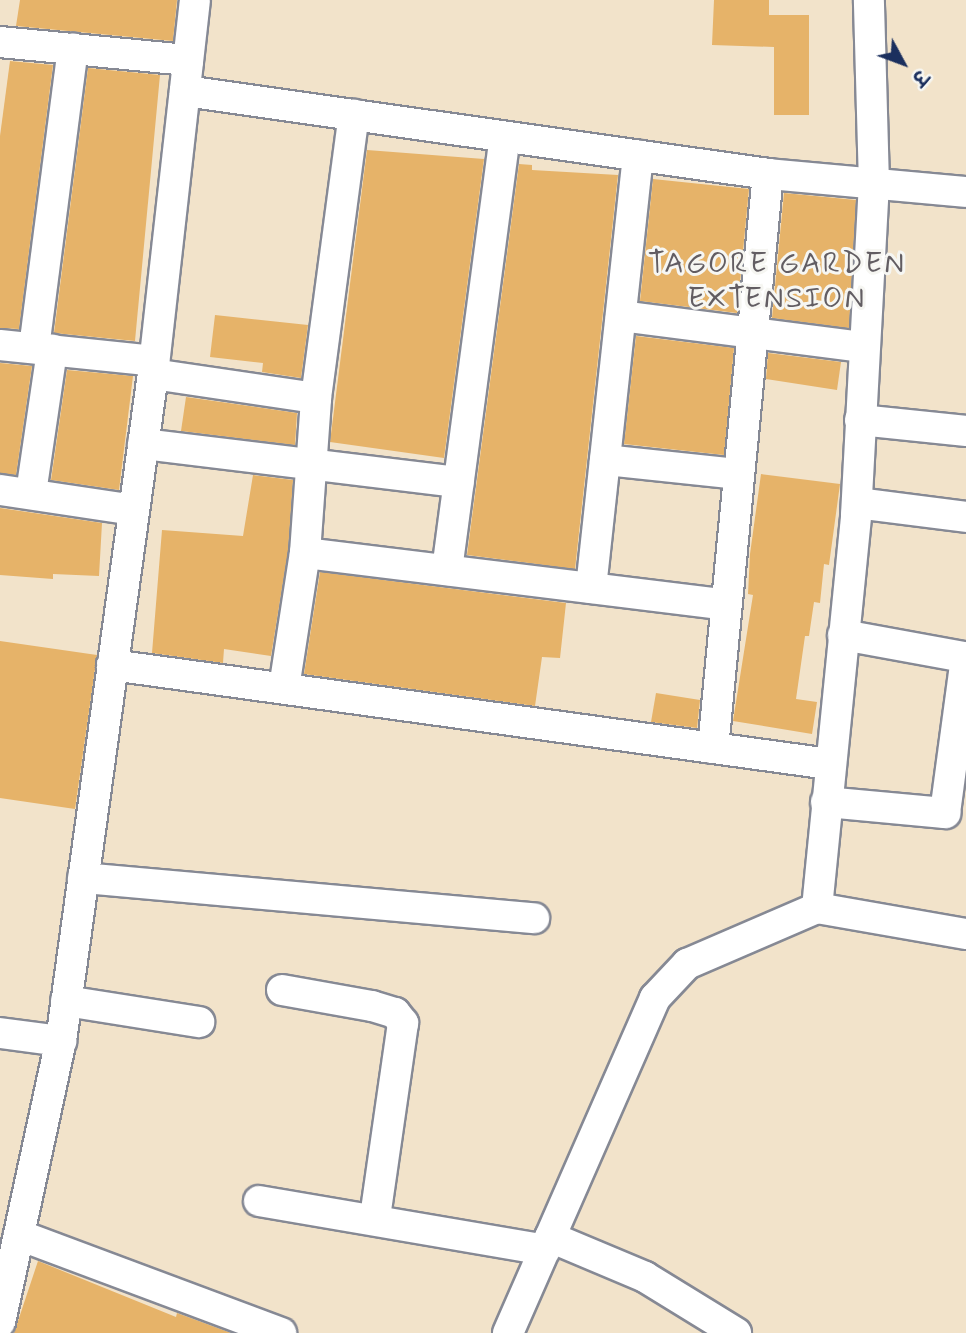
<!DOCTYPE html>
<meta charset="utf-8">
<style>
body{margin:0}
#map{position:relative;width:966px;height:1333px;overflow:hidden;background:#f2e3ca;font-family:Mynerve,"Playpen Sans Deva",sans-serif}
div>[style]{position:absolute}
.building>*{inset:0;background:#e6b369}
.roads{filter:drop-shadow(2px 0 #868994) drop-shadow(-2px 0 #868994) drop-shadow(0 2px #868994) drop-shadow(0 -2px #868994)}
.street>*{height:30px;margin:-15px;padding:0 15px;transform-origin:15px;border-radius:15px;background:#fff}
span{translate:-50% -50%;white-space:nowrap;text-align:center;line-height:1.15;-webkit-text-stroke:6px #f6f6f2;paint-order:stroke}
.neighbourhood-label{font-size:30px;color:#625d62;letter-spacing:2px}
.north{position:absolute;left:868px;top:28px;width:70px;height:70px;-webkit-text-stroke:5px #f6f6f2;paint-order:stroke;rotate:131deg;font-size:19px;font-weight:700;line-height:28px;text-align:center;color:#1b2f5e}
.north::after{content:'';display:block;margin:auto;width:24px;height:32px;background:#1b2f5e;clip-path:polygon(50% 0,100% 100%,50% 72%,0 100%)}
</style>
<div id="map">
<div class="building">
<i style="clip-path:polygon(20px 0,177px 0,173px 41px,16px 26px)"></i>
<i style="clip-path:polygon(714px 0,769px 0,769px 15px,809px 15px,809px 115px,774px 115px,774px 47px,712px 45px)"></i>
<i style="clip-path:polygon(10px 61px,53px 65px,19px 329px,0 328px,0 136px)"></i>
<i style="clip-path:polygon(88px 68px,160px 75px,135px 341px,54px 333px)"></i>
<i style="clip-path:polygon(367px 150px,484px 159px,444px 458px,330px 442px)"></i>
<i style="clip-path:polygon(519px 164px,532px 165px,532px 170px,618px 175px,575px 569px,467px 555px)"></i>
<i style="clip-path:polygon(653px 179px,749px 189px,737px 313px,640px 301px)"></i>
<i style="clip-path:polygon(784px 193px,856px 200px,849px 328px,772px 318px)"></i>
<i style="clip-path:polygon(215px 315px,308px 325px,301px 378px,262px 372px,263px 363px,210px 357px)"></i>
<i style="clip-path:polygon(636px 336px,734px 348px,724px 455px,624px 444px)"></i>
<i style="clip-path:polygon(768px 353px,841px 362px,837px 390px,766px 379px)"></i>
<i style="clip-path:polygon(0 363px,32px 366px,16px 475px,0 473px)"></i>
<i style="clip-path:polygon(67px 370px,133px 376px,119px 490px,51px 480px)"></i>
<i style="clip-path:polygon(186px 397px,297px 413px,295px 445px,181px 431px)"></i>
<i style="clip-path:polygon(761px 474px,840px 484px,829px 565px,824px 564px,820px 603px,814px 602px,809px 636px,805px 636px,796px 699px,817px 702px,812px 734px,733px 721px,753px 595px,748px 594px,750px 554px)"></i>
<i style="clip-path:polygon(253px 475px,293px 480px,288px 551px,271px 656px,224px 649px,223px 663px,152px 653px,162px 530px,243px 536px)"></i>
<i style="clip-path:polygon(0 508px,102px 523px,99px 576px,53px 574px,53px 579px,0 575px)"></i>
<i style="clip-path:polygon(320px 572px,566px 603px,560px 658px,542px 657px,535px 706px,304px 674px)"></i>
<i style="clip-path:polygon(0 641px,97px 655px,75px 809px,0 798px)"></i>
<i style="clip-path:polygon(656px 693px,700px 700px,697px 728px,651px 722px)"></i>
<i style="clip-path:polygon(38px 1261px,176px 1317px,177px 1313px,231px 1333px,14px 1333px)"></i>
</div>
<div class="roads">
<div class="street">
<i style="left:0;top:42px;width:189px;rotate:5.5deg"></i>
<i style="left:185px;top:91px;width:589px;rotate:8.1deg"></i>
<i style="left:768px;top:174px;width:199px;rotate:5.2deg"></i>
<i style="left:621px;top:316px;width:243px;rotate:7.3deg"></i>
<i style="left:0;top:345px;width:155px;rotate:5.9deg"></i>
<i style="left:34px;top:348px;width:302px;rotate:-82.6deg"></i>
<i style="left:153px;top:374px;width:165px;rotate:8.4deg"></i>
<i style="left:860px;top:420px;width:107px;rotate:5.9deg"></i>
<i style="left:143px;top:444px;width:318px;rotate:6.9deg"></i>
<i style="left:605px;top:460px;width:134px;rotate:6deg"></i>
<i style="left:0;top:490px;width:135px;rotate:8.5deg"></i>
<i style="left:31px;top:493px;width:145px;rotate:-81.6deg"></i>
<i style="left:857px;top:503px;width:110px;rotate:7.3deg"></i>
<i style="left:305px;top:553px;width:424px;rotate:7deg"></i>
<i style="left:447px;top:570px;width:437px;rotate:-82.4deg"></i>
<i style="left:591px;top:588px;width:435px;rotate:-83.8deg"></i>
<i style="left:843px;top:635px;width:123px;rotate:10.3deg"></i>
<i style="left:112px;top:665px;width:724px;rotate:7.86deg"></i>
<i style="left:284px;top:688px;width:137px;rotate:-81.2deg"></i>
<i style="left:305px;top:553px;width:155px;rotate:-85.9deg"></i>
<i style="left:316px;top:398px;width:286px;rotate:-82.4deg"></i>
<i style="left:713px;top:748px;width:577px;rotate:-84.53deg"></i>
<i style="left:826px;top:802px;width:120px;rotate:5.3deg"></i>
<i style="left:945px;top:813px;width:157px;rotate:-82.3deg"></i>
<i style="left:83px;top:878px;width:453px;rotate:5.1deg"></i>
<i style="left:817px;top:908px;width:395px;rotate:-84.3deg"></i>
<i style="left:856px;top:515px;width:331px;rotate:-86.9deg"></i>
<i style="left:874px;top:184px;width:184px;rotate:-91.6deg"></i>
<i style="left:282px;top:990px;width:91px;rotate:10.1deg"></i>
<i style="left:372px;top:1006px;width:24px;rotate:17deg"></i>
<i style="left:395px;top:1013px;width:13px;rotate:51deg"></i>
<i style="left:403px;top:1023px;width:197px;rotate:98.2deg"></i>
<i style="left:66px;top:1001px;width:135px;rotate:9deg"></i>
<i style="left:0;top:1033px;width:62px;rotate:7.5deg"></i>
<i style="left:259px;top:1201px;width:290px;rotate:9.7deg"></i>
<i style="left:19px;top:1235px;width:280px;rotate:20.5deg"></i>
<i style="left:550px;top:1237px;width:103px;rotate:22.8deg"></i>
<i style="left:645px;top:1277px;width:107px;rotate:31.6deg"></i>
<i style="left:0;top:1322px;width:288px;rotate:-77.8deg"></i>
<i style="left:61px;top:1041px;width:673px;rotate:-82.15deg"></i>
<i style="left:153px;top:374px;width:376px;rotate:-83.6deg"></i>
<i style="left:508px;top:1333px;width:366px;rotate:-66.3deg"></i>
<i style="left:655px;top:998px;width:47px;rotate:-46.7deg"></i>
<i style="left:687px;top:964px;width:142px;rotate:-23.3deg"></i>
<i style="left:817px;top:908px;width:151px;rotate:9.9deg"></i>
</div>
</div>
<div class="neighbourhood-label">
<span style="left:777px;top:281px">TAGORE GARDEN<br>EXTENSION</span>
</div>
<div class="north">उ</div>
</div>
